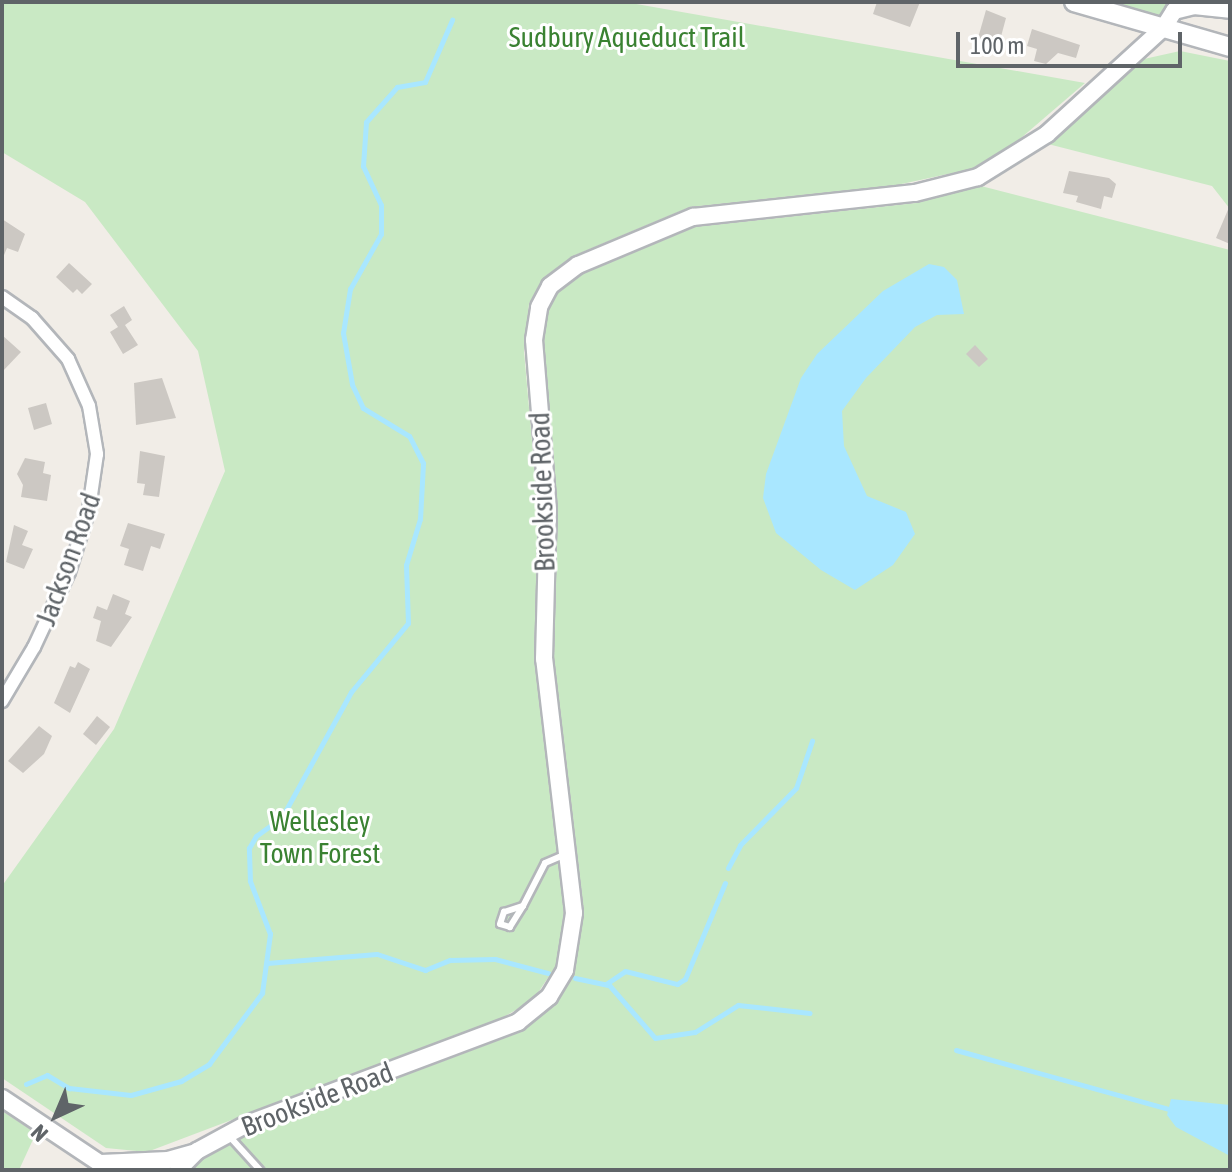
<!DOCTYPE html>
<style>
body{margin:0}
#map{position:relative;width:1232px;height:1172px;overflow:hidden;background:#f1ede7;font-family:"Asap Condensed",sans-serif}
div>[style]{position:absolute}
.green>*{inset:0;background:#c9e9c4}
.water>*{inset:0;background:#a9e7ff}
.stream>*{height:5px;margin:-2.5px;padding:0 2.5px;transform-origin:2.5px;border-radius:2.5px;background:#a9e7ff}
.building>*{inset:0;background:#ccc8c3}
.roads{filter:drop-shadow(2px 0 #b3b6ba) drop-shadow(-2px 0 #b3b6ba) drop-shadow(0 2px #b3b6ba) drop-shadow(0 -2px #b3b6ba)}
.service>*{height:6px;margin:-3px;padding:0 3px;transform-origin:3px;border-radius:3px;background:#fff}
.minor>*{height:12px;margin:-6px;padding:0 6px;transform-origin:6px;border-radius:6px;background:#fff}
.tertiary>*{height:16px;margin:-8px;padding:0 8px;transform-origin:8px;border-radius:8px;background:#fff}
.secondary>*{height:18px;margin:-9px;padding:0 9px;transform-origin:9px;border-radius:9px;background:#fff}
span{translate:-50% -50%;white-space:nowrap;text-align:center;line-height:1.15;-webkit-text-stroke:6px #fff;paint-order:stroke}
.park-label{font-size:28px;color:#3a8232}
.street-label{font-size:28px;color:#5f6468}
.frame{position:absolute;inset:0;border:4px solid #5f6468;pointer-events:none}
.north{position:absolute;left:16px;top:1076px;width:80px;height:80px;-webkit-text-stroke:6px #fff;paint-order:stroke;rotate:224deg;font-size:22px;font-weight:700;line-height:32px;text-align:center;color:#5f6468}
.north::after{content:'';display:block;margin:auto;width:28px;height:36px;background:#5f6468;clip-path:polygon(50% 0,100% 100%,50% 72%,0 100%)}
.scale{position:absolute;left:956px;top:32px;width:226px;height:36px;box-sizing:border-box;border:4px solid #5f6468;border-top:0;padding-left:10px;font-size:24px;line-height:28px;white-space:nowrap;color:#5f6468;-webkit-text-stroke:6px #fff;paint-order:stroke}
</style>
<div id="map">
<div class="green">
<i style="clip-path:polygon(2px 2px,625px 2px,1085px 83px,1007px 150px,971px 169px,897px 185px,690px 207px,573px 256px,542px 280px,529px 304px,524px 351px,538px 510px,534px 659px,564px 913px,556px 966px,533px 1000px,502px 1018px,147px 1152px,106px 1148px,2px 1078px,2px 886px,114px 729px,225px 471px,198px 351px,85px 202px,2px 152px)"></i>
<i style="clip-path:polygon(1107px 2px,1230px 2px,1161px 18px)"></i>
<i style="clip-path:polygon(1180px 51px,1230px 61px,1230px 209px,1212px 186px,1048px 144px,1144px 59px)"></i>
<i style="clip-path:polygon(981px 186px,1230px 250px,1230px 1170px,191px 1170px,201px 1158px,249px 1134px,523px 1031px,556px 1004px,574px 974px,584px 912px,554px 658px,558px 510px,544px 340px,548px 310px,558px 292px,582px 274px,695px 227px,916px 203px)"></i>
<i style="clip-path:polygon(2px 1111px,36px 1133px,19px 1170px,2px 1170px)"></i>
</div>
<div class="water">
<i style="clip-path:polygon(929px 264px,944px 267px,957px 280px,964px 314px,937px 315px,915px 327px,866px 378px,842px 411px,844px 446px,867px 496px,906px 512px,915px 534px,893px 565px,855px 590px,821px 570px,776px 533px,763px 498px,766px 474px,801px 378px,817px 354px,883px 291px)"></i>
<i style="clip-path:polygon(1171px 1099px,1230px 1105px,1230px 1156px,1176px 1127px,1167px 1115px)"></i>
</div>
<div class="stream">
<i style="left:728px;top:868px;width:26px;rotate:-62deg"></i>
<i style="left:740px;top:845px;width:80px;rotate:-45.5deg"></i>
<i style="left:796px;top:788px;width:50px;rotate:-71.2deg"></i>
<i style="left:267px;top:963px;width:110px;rotate:-4.7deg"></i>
<i style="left:377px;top:954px;width:51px;rotate:18.4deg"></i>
<i style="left:425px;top:970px;width:27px;rotate:-22deg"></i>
<i style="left:450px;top:960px;width:45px;rotate:-1.3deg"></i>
<i style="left:495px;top:959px;width:55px;rotate:14.8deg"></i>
<i style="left:575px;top:978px;width:35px;rotate:12deg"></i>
<i style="left:609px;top:985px;width:70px;rotate:49deg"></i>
<i style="left:655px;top:1038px;width:40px;rotate:-8.5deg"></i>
<i style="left:695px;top:1032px;width:51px;rotate:-32.1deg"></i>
<i style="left:738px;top:1005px;width:72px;rotate:6.3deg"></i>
<i style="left:606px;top:984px;width:23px;rotate:-34deg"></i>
<i style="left:625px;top:971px;width:54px;rotate:14deg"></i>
<i style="left:677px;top:984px;width:9px;rotate:-32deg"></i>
<i style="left:685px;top:979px;width:104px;rotate:-67.4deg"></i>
<i style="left:956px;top:1050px;width:224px;rotate:15.5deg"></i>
<i style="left:26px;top:1084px;width:23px;rotate:-23deg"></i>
<i style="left:47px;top:1075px;width:26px;rotate:31deg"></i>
<i style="left:69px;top:1088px;width:62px;rotate:6.4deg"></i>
<i style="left:131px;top:1095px;width:52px;rotate:-15.6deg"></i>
<i style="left:181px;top:1081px;width:33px;rotate:-31deg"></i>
<i style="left:209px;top:1064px;width:89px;rotate:-53.3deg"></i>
<i style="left:262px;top:993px;width:60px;rotate:-82.3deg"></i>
<i style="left:270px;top:934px;width:57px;rotate:-110.7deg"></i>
<i style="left:250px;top:881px;width:33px;rotate:-92deg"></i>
<i style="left:249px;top:848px;width:14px;rotate:-60deg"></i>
<i style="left:256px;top:836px;width:32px;rotate:-36deg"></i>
<i style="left:282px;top:817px;width:143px;rotate:-61.1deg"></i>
<i style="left:351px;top:692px;width:89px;rotate:-50.4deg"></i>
<i style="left:408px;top:623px;width:58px;rotate:-92deg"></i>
<i style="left:406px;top:565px;width:48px;rotate:-73.1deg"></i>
<i style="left:420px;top:519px;width:56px;rotate:-86.9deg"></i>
<i style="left:423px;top:463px;width:30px;rotate:-117deg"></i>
<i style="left:409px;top:436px;width:54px;rotate:-148.7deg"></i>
<i style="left:363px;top:408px;width:26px;rotate:-115deg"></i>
<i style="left:352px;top:384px;width:52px;rotate:-100deg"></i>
<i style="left:343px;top:333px;width:45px;rotate:-81deg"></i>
<i style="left:350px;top:289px;width:63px;rotate:-60.6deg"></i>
<i style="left:381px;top:234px;width:29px;rotate:-90deg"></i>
<i style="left:381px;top:205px;width:43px;rotate:-114.8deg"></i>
<i style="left:363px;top:166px;width:44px;rotate:-86.1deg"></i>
<i style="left:366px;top:122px;width:47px;rotate:-48.5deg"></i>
<i style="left:397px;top:87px;width:28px;rotate:-10deg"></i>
<i style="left:425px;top:82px;width:68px;rotate:-66.5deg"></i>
</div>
<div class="building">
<i style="clip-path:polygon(877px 2px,920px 2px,910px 27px,873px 14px)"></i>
<i style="clip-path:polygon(986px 10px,1006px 18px,999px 44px,978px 38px)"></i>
<i style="clip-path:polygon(1032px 29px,1080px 45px,1076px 58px,1058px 53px,1046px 64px,1034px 61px,1037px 49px,1027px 46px)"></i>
<i style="clip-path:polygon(1069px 171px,1109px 178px,1116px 184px,1112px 198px,1104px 196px,1101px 209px,1076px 202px,1078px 196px,1063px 193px)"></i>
<i style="clip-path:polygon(1230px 205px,1230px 244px,1216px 238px)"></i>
<i style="clip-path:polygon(2px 219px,25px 234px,18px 252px,7px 248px,2px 260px)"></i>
<i style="clip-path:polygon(69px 263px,92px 284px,82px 294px,77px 289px,73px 293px,56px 277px)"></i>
<i style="clip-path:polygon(124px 306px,132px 320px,125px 325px,138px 345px,123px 354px,110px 332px,118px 327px,110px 315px)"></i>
<i style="clip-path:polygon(2px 335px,21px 352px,2px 372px)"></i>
<i style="clip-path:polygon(975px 345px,988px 359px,979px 367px,966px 354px)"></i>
<i style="clip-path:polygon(162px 378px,176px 418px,136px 425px,134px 383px)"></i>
<i style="clip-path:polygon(46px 403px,52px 424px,34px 430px,28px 408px)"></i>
<i style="clip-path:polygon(140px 451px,165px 456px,159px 497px,143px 495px,145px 484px,137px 483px)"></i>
<i style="clip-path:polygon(25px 458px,45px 462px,43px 473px,51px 475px,47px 501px,21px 497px,23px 485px,17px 474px)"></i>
<i style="clip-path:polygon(128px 523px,165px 534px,160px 549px,151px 546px,143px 571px,124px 565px,129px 549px,120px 546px)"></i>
<i style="clip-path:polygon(14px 525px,28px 531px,22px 545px,33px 549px,24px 569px,6px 562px)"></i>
<i style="clip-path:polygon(113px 594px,130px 601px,125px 614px,132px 617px,111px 647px,96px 641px,101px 621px,93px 618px,97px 606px,107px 610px)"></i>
<i style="clip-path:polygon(78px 662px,90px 669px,70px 713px,54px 703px,70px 666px,75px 668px)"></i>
<i style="clip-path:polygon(97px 716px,110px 727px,96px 745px,83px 734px)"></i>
<i style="clip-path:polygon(39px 726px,52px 736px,44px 754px,23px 773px,8px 761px)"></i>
</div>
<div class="roads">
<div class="service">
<i style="left:523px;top:906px;width:25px;rotate:122deg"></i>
<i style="left:510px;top:927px;width:10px;rotate:-163deg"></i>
<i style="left:500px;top:924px;width:13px;rotate:-72deg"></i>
<i style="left:504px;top:912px;width:20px;rotate:-18deg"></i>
<i style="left:523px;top:906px;width:48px;rotate:-62.9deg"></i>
<i style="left:545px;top:863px;width:21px;rotate:-23deg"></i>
<i style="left:230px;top:1137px;width:45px;rotate:47.7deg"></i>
</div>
<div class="minor">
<i style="left:2px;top:297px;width:37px;rotate:35deg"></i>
<i style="left:32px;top:318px;width:55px;rotate:48.7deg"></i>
<i style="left:68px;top:359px;width:51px;rotate:65.9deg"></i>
<i style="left:89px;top:406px;width:49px;rotate:80.5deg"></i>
<i style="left:97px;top:454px;width:56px;rotate:98.3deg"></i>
<i style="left:89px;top:509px;width:66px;rotate:107.6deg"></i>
<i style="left:69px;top:572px;width:83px;rotate:115deg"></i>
<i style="left:34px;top:647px;width:63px;rotate:120.7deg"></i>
</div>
<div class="tertiary">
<i style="left:2px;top:1098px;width:130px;rotate:33.7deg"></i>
<i style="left:101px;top:1163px;width:67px;rotate:-2.6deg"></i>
<i style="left:168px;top:1160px;width:25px;rotate:-16deg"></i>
<i style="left:178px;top:1170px;width:27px;rotate:-45deg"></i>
<i style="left:197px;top:1151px;width:57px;rotate:-28.4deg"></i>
<i style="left:247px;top:1124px;width:290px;rotate:-20.6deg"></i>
<i style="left:518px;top:1022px;width:40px;rotate:-39deg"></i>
<i style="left:549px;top:997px;width:31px;rotate:-59deg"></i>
<i style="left:565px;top:970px;width:58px;rotate:-81deg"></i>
<i style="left:574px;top:913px;width:256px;rotate:-96.7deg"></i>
<i style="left:544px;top:659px;width:149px;rotate:-88.5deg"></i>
<i style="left:548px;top:510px;width:171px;rotate:-94.7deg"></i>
<i style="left:534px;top:340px;width:33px;rotate:-81deg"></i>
<i style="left:539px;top:307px;width:24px;rotate:-62deg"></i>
<i style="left:550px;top:286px;width:35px;rotate:-37deg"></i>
<i style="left:578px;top:265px;width:125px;rotate:-22.7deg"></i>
<i style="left:693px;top:217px;width:223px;rotate:-6.2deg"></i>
<i style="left:915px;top:193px;width:65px;rotate:-14.3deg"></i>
<i style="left:978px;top:177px;width:81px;rotate:-31.9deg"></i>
<i style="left:1047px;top:134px;width:159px;rotate:-42.4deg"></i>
<i style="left:1164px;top:27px;width:19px;rotate:-58deg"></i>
<i style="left:1174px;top:11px;width:21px;rotate:-14deg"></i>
<i style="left:1194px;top:6px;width:36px;rotate:6deg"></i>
</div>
<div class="secondary">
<i style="left:1074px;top:2px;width:162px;rotate:16.1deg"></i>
</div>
</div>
<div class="park-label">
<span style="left:627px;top:37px">Sudbury Aqueduct Trail</span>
<span style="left:320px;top:837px">Wellesley<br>Town Forest</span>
</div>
<div class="street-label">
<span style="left:542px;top:492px;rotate:-92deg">Brookside Road</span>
<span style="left:68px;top:559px;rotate:-70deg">Jackson Road</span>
<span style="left:317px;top:1099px;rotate:-21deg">Brookside Road</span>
</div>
<div class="frame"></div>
<div class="north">N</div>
<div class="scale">100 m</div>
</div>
